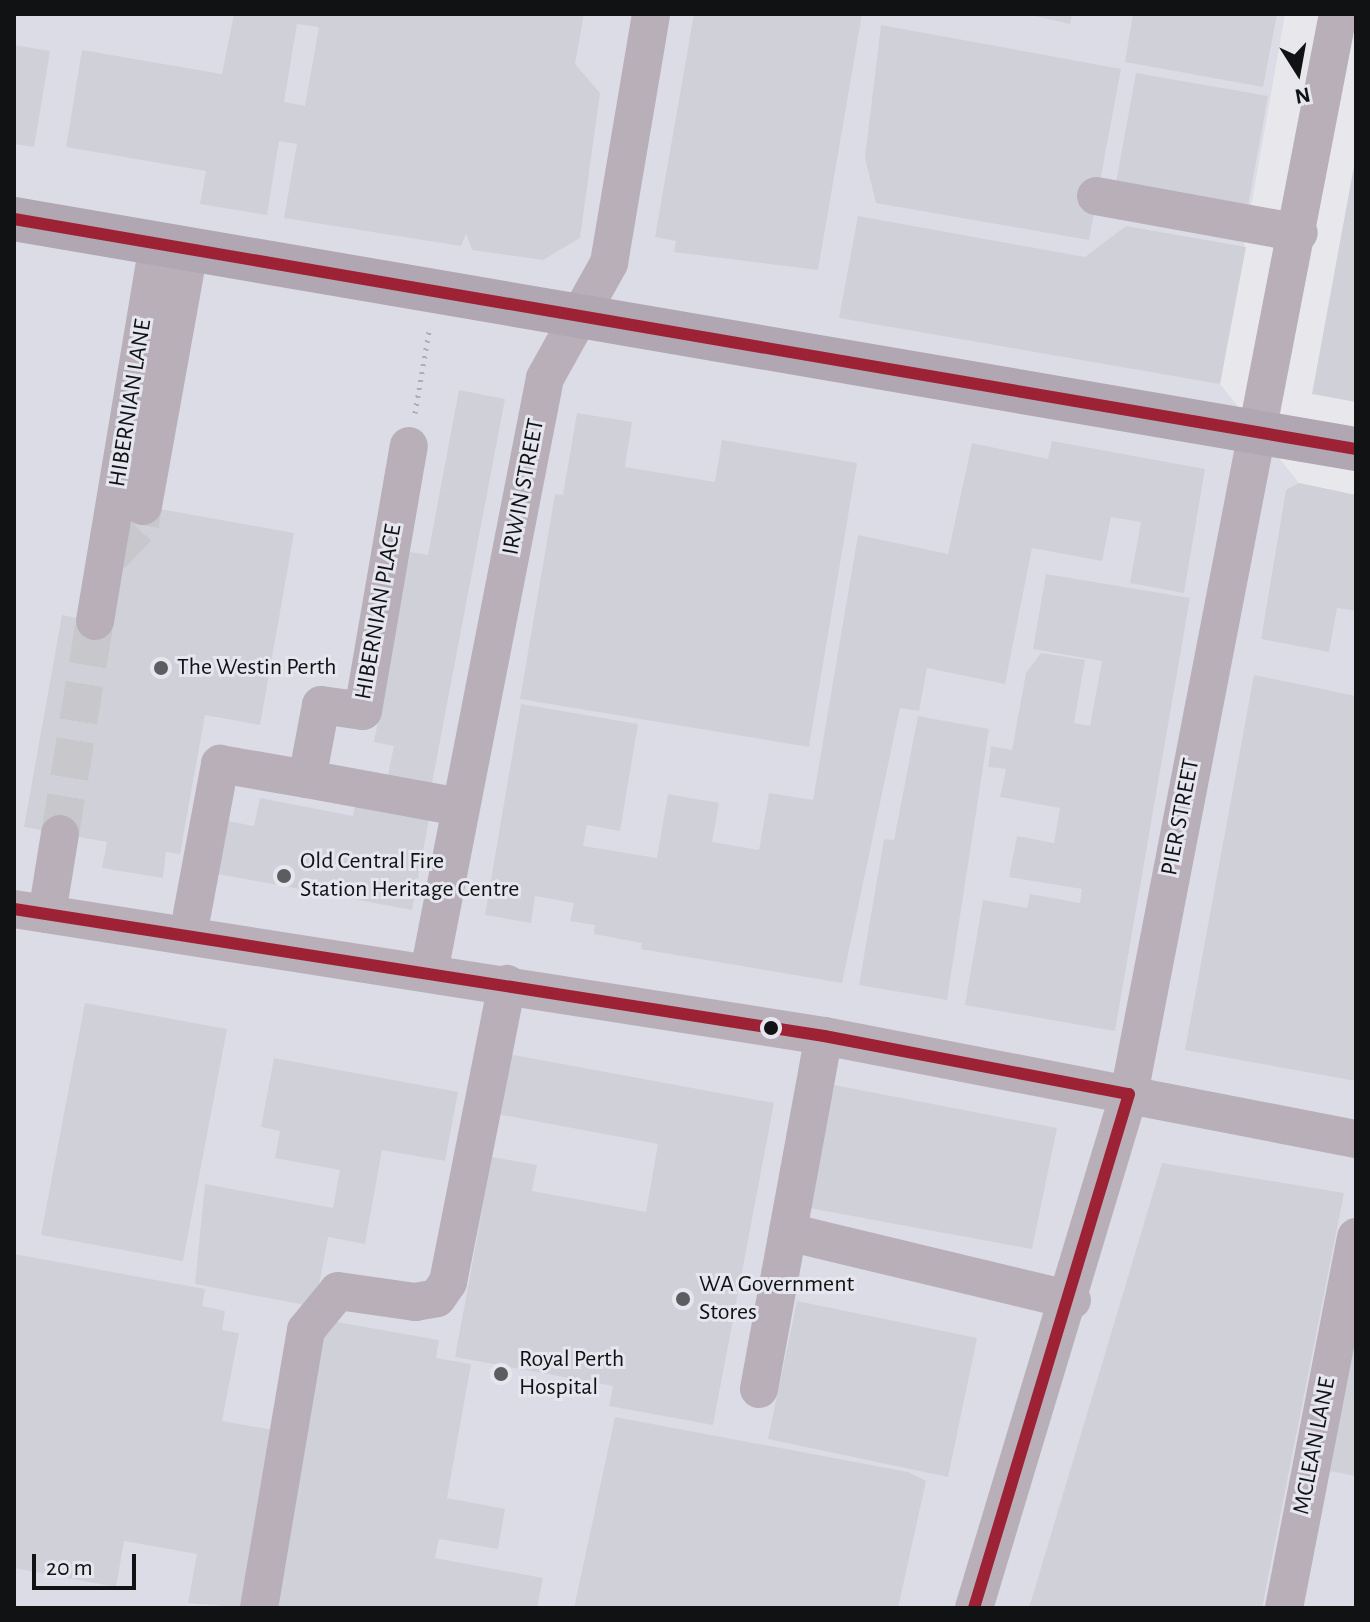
<!DOCTYPE html>
<style>
body{margin:0}
#map{position:relative;width:1370px;height:1622px;overflow:hidden;background:#e8e8ec;font-family:"Alegreya Sans",sans-serif}
div>[style]{position:absolute}
.built>*{inset:0;background:#dbdce6}
.building>*{inset:0;background:#d0d1d8}
.minor-tunnel>*{height:38px;margin-top:-19px;transform-origin:0;background:repeating-linear-gradient(90deg,#c8c8cc 0 38px,transparent 0 57px)}
.path>*{height:5px;margin-top:-2.5px;transform-origin:0;background:repeating-linear-gradient(90deg,#b1acb3 0 2px,transparent 0 8px)}
.minor>*{height:38px;margin:-19px;padding:0 19px;transform-origin:19px;border-radius:19px;background:#b8afb9}
.major>*{height:44px;margin:-22px;padding:0 22px;transform-origin:22px;border-radius:22px;background:#b0a7b2}
.bus-1>*{height:12px;margin:-6px;padding:0 6px;transform-origin:6px;border-radius:6px;background:#9d2235}
.dots>*{width:22px;height:22px;translate:-50% -50%;box-sizing:border-box;border:4px solid #e6e7ee;border-radius:50%}
span{translate:-50% -50%;white-space:nowrap;text-align:center;line-height:1.15;-webkit-text-stroke:6px #e6e7ee;paint-order:stroke}
.street-label{font-size:24px;color:#111214}
.poi-label{font-size:24px;color:#111214}
.left{translate:0 -50%;text-align:left}
.frame{position:absolute;inset:0;border:16px solid #111214;pointer-events:none}
.north{position:absolute;left:1258px;top:32px;width:80px;height:80px;-webkit-text-stroke:6px #e6e7ee;paint-order:stroke;rotate:169deg;font-size:22px;font-weight:700;line-height:32px;text-align:center;color:#111214}
.north::after{content:'';display:block;margin:auto;width:28px;height:36px;background:#111214;clip-path:polygon(50% 0,100% 100%,50% 72%,0 100%)}
.scale{position:absolute;left:32px;top:1554px;width:104px;height:36px;box-sizing:border-box;border:4px solid #111214;border-top:0;padding-left:10px;font-size:24px;line-height:28px;white-space:nowrap;color:#111214;-webkit-text-stroke:6px #e6e7ee;paint-order:stroke}
</style>
<div id="map">
<div class="built">
<i style="clip-path:polygon(14px 14px,1285px 14px,1220px 384px,1299px 483px,1356px 495px,1356px 1608px,14px 1608px)"></i>
</div>
<div class="building">
<i style="clip-path:polygon(evenodd,234px 14px,584px 14px,575px 64px,600px 93px,580px 238px,543px 260px,472px 250px,466px 234px,461px 246px,284px 218px,297px 144px,279px 141px,267px 215px,200px 204px,206px 171px,66px 147px,82px 50px,222px 74px,234px 14px,297px 24px,319px 27px,305px 106px,284px 102px,297px 24px)"></i>
<i style="clip-path:polygon(694px 14px,862px 14px,818px 270px,674px 252px,676px 241px,655px 237px)"></i>
<i style="clip-path:polygon(1026px 14px,1072px 14px,1070px 24px)"></i>
<i style="clip-path:polygon(1133px 14px,1277px 14px,1263px 87px,1125px 62px)"></i>
<i style="clip-path:polygon(881px 25px,1121px 69px,1089px 240px,876px 203px,865px 158px)"></i>
<i style="clip-path:polygon(14px 45px,50px 51px,34px 147px,14px 144px)"></i>
<i style="clip-path:polygon(1136px 73px,1268px 96px,1247px 212px,1115px 188px)"></i>
<i style="clip-path:polygon(1354px 166px,1356px 166px,1356px 402px,1312px 394px)"></i>
<i style="clip-path:polygon(858px 216px,1085px 257px,1126px 226px,1246px 247px,1220px 384px,839px 318px)"></i>
<i style="clip-path:polygon(459px 390px,505px 399px,432px 783px,388px 775px,394px 746px,374px 742px,410px 552px,428px 555px)"></i>
<i style="clip-path:polygon(577px 413px,632px 422px,625px 467px,715px 482px,722px 440px,857px 463px,809px 747px,520px 699px,555px 494px,563px 495px)"></i>
<i style="clip-path:polygon(1052px 441px,1205px 469px,1184px 593px,1130px 583px,1141px 522px,1111px 517px,1102px 561px,1032px 548px,1005px 684px,927px 668px,919px 711px,900px 708px,842px 983px,641px 949px,642px 943px,594px 934px,595px 925px,570px 921px,574px 903px,535px 896px,531px 923px,485px 915px,521px 704px,638px 724px,620px 831px,587px 825px,583px 846px,657px 858px,668px 794px,719px 803px,712px 842px,759px 850px,769px 793px,813px 800px,858px 535px,948px 554px,972px 443px,1048px 459px)"></i>
<i style="clip-path:polygon(1299px 483px,1356px 495px,1356px 611px,1337px 608px,1329px 652px,1261px 639px,1286px 490px)"></i>
<i style="clip-path:polygon(121px 502px,294px 533px,260px 725px,205px 715px,180px 854px,166px 852px,163px 878px,102px 868px,107px 842px,24px 827px,62px 615px,99px 622px)"></i>
<i style="clip-path:polygon(1046px 574px,1190px 598px,1115px 1031px,965px 1005px,983px 900px,1027px 908px,1030px 894px,1080px 903px,1082px 889px,1009px 877px,1017px 836px,1054px 843px,1060px 808px,1000px 797px,1006px 769px,988px 767px,991px 746px,1012px 750px,1026px 673px,1041px 653px,1085px 660px,1074px 723px,1090px 726px,1102px 661px,1033px 649px)"></i>
<i style="clip-path:polygon(1254px 675px,1356px 696px,1356px 1081px,1185px 1050px)"></i>
<i style="clip-path:polygon(918px 716px,989px 729px,947px 1000px,859px 985px,884px 839px,894px 840px)"></i>
<i style="clip-path:polygon(260px 798px,353px 816px,355px 805px,429px 819px,412px 910px,213px 873px,223px 820px,254px 826px)"></i>
<i style="clip-path:polygon(85px 1003px,227px 1029px,183px 1261px,41px 1235px)"></i>
<i style="clip-path:polygon(508px 1054px,774px 1103px,713px 1425px,609px 1406px,613px 1386px,455px 1357px,492px 1157px,537px 1165px,532px 1191px,646px 1212px,658px 1144px,497px 1114px)"></i>
<i style="clip-path:polygon(274px 1058px,458px 1092px,445px 1161px,382px 1150px,365px 1244px,328px 1237px,315px 1307px,195px 1284px,205px 1184px,333px 1208px,340px 1170px,275px 1158px,280px 1131px,261px 1127px)"></i>
<i style="clip-path:polygon(834px 1085px,1057px 1128px,1032px 1249px,809px 1208px)"></i>
<i style="clip-path:polygon(1162px 1163px,1344px 1193px,1262px 1608px,1029px 1608px)"></i>
<i style="clip-path:polygon(14px 1254px,205px 1289px,202px 1306px,225px 1311px,222px 1330px,239px 1333px,222px 1421px,279px 1431px,246px 1608px,188px 1603px,197px 1554px,124px 1541px,116px 1587px,14px 1568px)"></i>
<i style="clip-path:polygon(1356px 1280px,1356px 1476px,1318px 1469px)"></i>
<i style="clip-path:polygon(797px 1301px,977px 1338px,948px 1477px,768px 1439px)"></i>
<i style="clip-path:polygon(320px 1319px,439px 1340px,436px 1358px,471px 1364px,447px 1498px,505px 1509px,498px 1549px,439px 1539px,435px 1558px,543px 1578px,537px 1608px,266px 1608px)"></i>
<i style="clip-path:polygon(615px 1417px,908px 1472px,926px 1481px,898px 1608px,574px 1608px)"></i>
</div>
<div class="minor-tunnel">
<i style="left:111px;top:555px;width:42px;rotate:-46deg"></i>
<i style="left:140px;top:525px;width:19px;rotate:-81deg"></i>
<i style="left:60px;top:834px;width:216px;rotate:-80.7deg"></i>
</div>
<div class="path">
<i style="left:415px;top:413px;width:83px;rotate:-80.3deg"></i>
</div>
<div class="minor">
<i style="left:1096px;top:196px;width:206px;rotate:10.3deg"></i>
<i style="left:143px;top:506px;width:259px;rotate:-79.8deg"></i>
<i style="left:95px;top:621px;width:381px;rotate:-80.5deg"></i>
<i style="left:307px;top:779px;width:155px;rotate:10.4deg"></i>
<i style="left:14px;top:909px;width:820px;rotate:8.91deg"></i>
<i style="left:824px;top:1036px;width:542px;rotate:10.96deg"></i>
<i style="left:47px;top:914px;width:81px;rotate:-80.8deg"></i>
<i style="left:192px;top:914px;width:153px;rotate:-79.4deg"></i>
<i style="left:220px;top:764px;width:88px;rotate:9.8deg"></i>
<i style="left:307px;top:779px;width:75px;rotate:-79.3deg"></i>
<i style="left:321px;top:705px;width:42px;rotate:8.1deg"></i>
<i style="left:363px;top:711px;width:269px;rotate:-80.2deg"></i>
<i style="left:429px;top:972px;width:605px;rotate:-78.95deg"></i>
<i style="left:545px;top:378px;width:132px;rotate:-60.9deg"></i>
<i style="left:609px;top:263px;width:253px;rotate:-80.4deg"></i>
<i style="left:788px;top:1232px;width:292px;rotate:13.5deg"></i>
<i style="left:759px;top:1389px;width:359px;rotate:-79.6deg"></i>
<i style="left:259px;top:1608px;width:282px;rotate:-80.4deg"></i>
<i style="left:306px;top:1330px;width:50px;rotate:-50.6deg"></i>
<i style="left:338px;top:1291px;width:78px;rotate:8.1deg"></i>
<i style="left:415px;top:1302px;width:22px;rotate:-10deg"></i>
<i style="left:437px;top:1298px;width:19px;rotate:-55deg"></i>
<i style="left:448px;top:1282px;width:304px;rotate:-78.8deg"></i>
<i style="left:974px;top:1608px;width:537px;rotate:-73.22deg"></i>
<i style="left:1129px;top:1094px;width:1100px;rotate:-79.05deg"></i>
<i style="left:1284px;top:1608px;width:378px;rotate:-79deg"></i>
</div>
<div class="major">
<i style="left:14px;top:219px;width:1362px;rotate:9.73deg"></i>
</div>
<div class="bus-1">
<i style="left:14px;top:219px;width:1362px;rotate:9.73deg"></i>
<i style="left:14px;top:909px;width:820px;rotate:8.91deg"></i>
<i style="left:824px;top:1036px;width:310px;rotate:10.8deg"></i>
<i style="left:1129px;top:1094px;width:537px;rotate:106.78deg"></i>
</div>
<div class="dots">
<i style="left:161px;top:668px;background:#5c5d60"></i>
<i style="left:284px;top:876px;background:#5c5d60"></i>
<i style="left:771px;top:1028px;background:#111214"></i>
<i style="left:683px;top:1299px;background:#5c5d60"></i>
<i style="left:501px;top:1374px;background:#5c5d60"></i>
</div>
<div class="street-label">
<span style="left:131px;top:403px;rotate:-81deg">HIBERNIAN LANE</span>
<span style="left:524px;top:487px;rotate:-79deg">IRWIN STREET</span>
<span style="left:379px;top:612px;rotate:-80deg">HIBERNIAN PLACE</span>
<span style="left:1181px;top:817px;rotate:-79deg">PIER STREET</span>
<span style="left:1315px;top:1446px;rotate:-79deg">MCLEAN LANE</span>
</div>
<div class="poi-label">
<span class="left" style="left:177px;top:668px">The Westin Perth</span>
<span class="left" style="left:300px;top:876px">Old Central Fire<br>Station Heritage Centre</span>
<span class="left" style="left:699px;top:1299px">WA Government<br>Stores</span>
<span class="left" style="left:519px;top:1374px">Royal Perth<br>Hospital</span>
</div>
<div class="frame"></div>
<div class="north">N</div>
<div class="scale">20 m</div>
</div>
